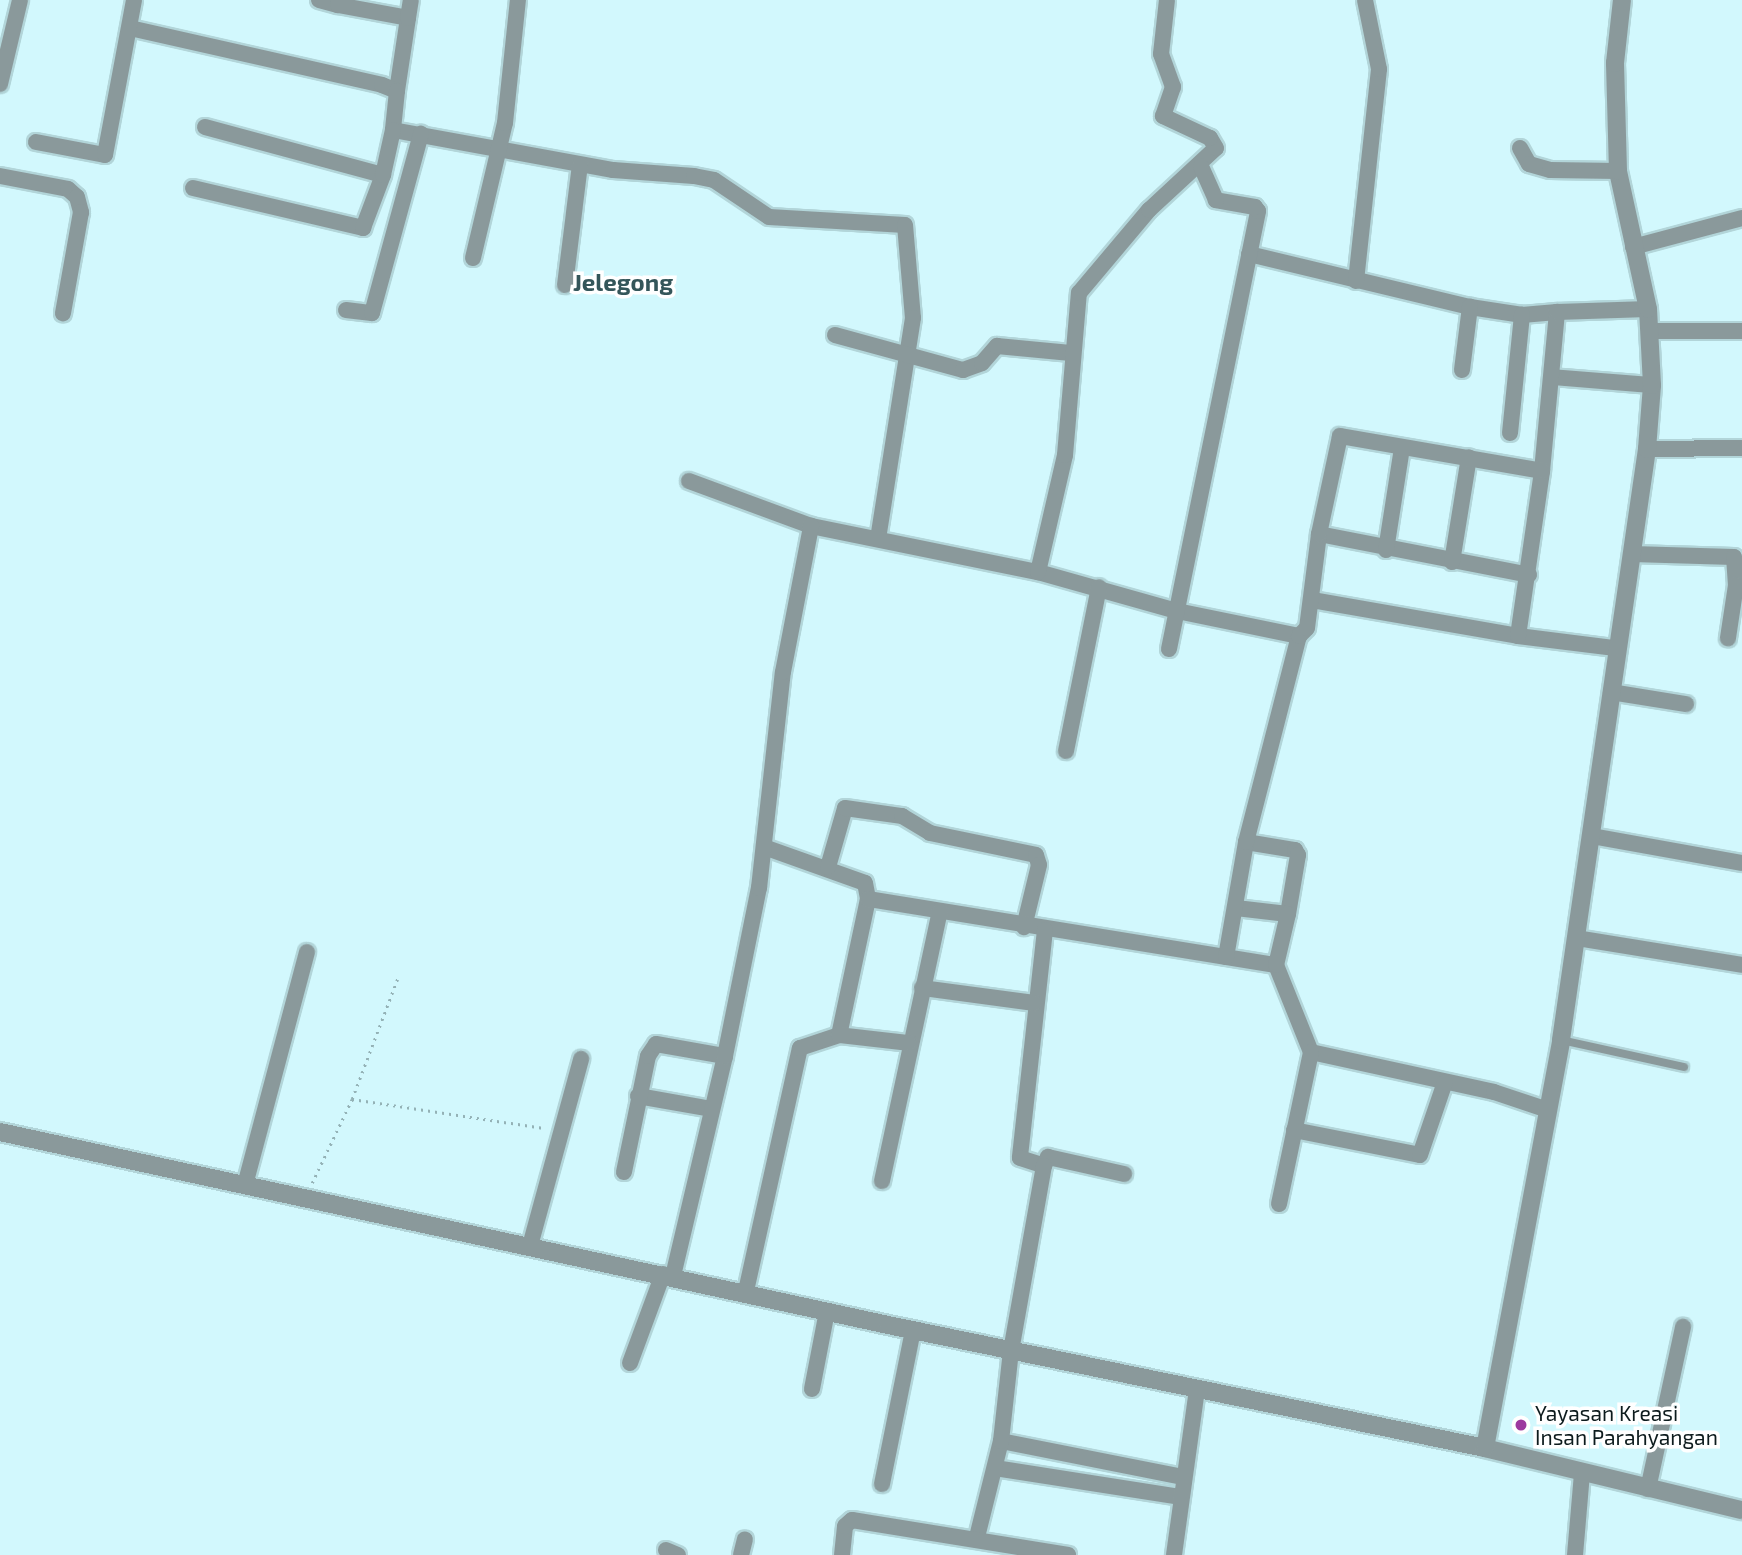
<!DOCTYPE html>
<style>
body{margin:0}
#map{position:relative;width:1742px;height:1555px;overflow:hidden;background:#d2f8fd;font-family:"Exo 2",sans-serif}
div>[style]{position:absolute}
.path>*{height:2.5px;margin-top:-1.25px;transform-origin:0;background:repeating-linear-gradient(90deg,#94b2b6 0 2px,transparent 0 7px)}
.roads{filter:drop-shadow(2px 0 #b2d5d9) drop-shadow(-2px 0 #b2d5d9) drop-shadow(0 2px #b2d5d9) drop-shadow(0 -2px #b2d5d9)}
.service>*{height:8px;margin:-4px;padding:0 4px;transform-origin:4px;border-radius:4px;background:#8a999b}
.minor>*{height:16px;margin:-8px;padding:0 8px;transform-origin:8px;border-radius:8px;background:#8a999b}
.tertiary>*{height:18px;margin:-9px;padding:0 9px;transform-origin:9px;border-radius:9px;background:#8a999b}
.dots>*{width:19px;height:19px;translate:-50% -50%;box-sizing:border-box;border:4px solid #fff;border-radius:50%}
span{translate:-50% -50%;white-space:nowrap;text-align:center;line-height:1.15;-webkit-text-stroke:7px #fff;paint-order:stroke}
.poi-label{font-size:21px;color:#0d1b1d}
.left{translate:0 -50%;text-align:left}
.quarter-label{font-size:24px;color:#34565a;font-weight:700}
</style>
<div id="map">
<div class="path">
<i style="left:352px;top:1099px;width:130px;rotate:-69.3deg"></i>
<i style="left:312px;top:1183px;width:93px;rotate:-64.5deg"></i>
<i style="left:352px;top:1099px;width:194px;rotate:8.6deg"></i>
</div>
<div class="roads">
<div class="service">
<i style="left:1561px;top:1040px;width:126px;rotate:12.4deg"></i>
</div>
<div class="minor">
<i style="left:319px;top:0;width:20px;rotate:15deg"></i>
<i style="left:339px;top:0;width:5px;rotate:101deg"></i>
<i style="left:338px;top:5px;width:71px;rotate:10.5deg"></i>
<i style="left:408px;top:18px;width:74px;rotate:98.6deg"></i>
<i style="left:408px;top:18px;width:18px;rotate:-81deg"></i>
<i style="left:130px;top:28px;width:258px;rotate:12.7deg"></i>
<i style="left:382px;top:85px;width:16px;rotate:22deg"></i>
<i style="left:397px;top:91px;width:39px;rotate:96deg"></i>
<i style="left:393px;top:130px;width:224px;rotate:10.3deg"></i>
<i style="left:613px;top:170px;width:81px;rotate:4.2deg"></i>
<i style="left:694px;top:176px;width:20px;rotate:11deg"></i>
<i style="left:714px;top:180px;width:66px;rotate:33.9deg"></i>
<i style="left:769px;top:217px;width:136px;rotate:3.4deg"></i>
<i style="left:905px;top:225px;width:93px;rotate:85.1deg"></i>
<i style="left:913px;top:318px;width:223px;rotate:99deg"></i>
<i style="left:0;top:84px;width:86px;rotate:-76.6deg"></i>
<i style="left:205px;top:127px;width:184px;rotate:15.1deg"></i>
<i style="left:36px;top:142px;width:70px;rotate:10.7deg"></i>
<i style="left:105px;top:155px;width:158px;rotate:-79.4deg"></i>
<i style="left:1520px;top:148px;width:18px;rotate:61deg"></i>
<i style="left:1529px;top:164px;width:22px;rotate:16deg"></i>
<i style="left:1550px;top:170px;width:68px;rotate:0.8deg"></i>
<i style="left:0;top:176px;width:69px;rotate:10.8deg"></i>
<i style="left:68px;top:189px;width:12px;rotate:42deg"></i>
<i style="left:77px;top:197px;width:16px;rotate:75deg"></i>
<i style="left:81px;top:212px;width:103px;rotate:100.1deg"></i>
<i style="left:193px;top:188px;width:175px;rotate:13.2deg"></i>
<i style="left:363px;top:228px;width:57px;rotate:-69.3deg"></i>
<i style="left:383px;top:175px;width:46px;rotate:-77.5deg"></i>
<i style="left:1633px;top:247px;width:113px;rotate:-14.9deg"></i>
<i style="left:1249px;top:254px;width:227px;rotate:13.5deg"></i>
<i style="left:1470px;top:307px;width:53px;rotate:8.7deg"></i>
<i style="left:1522px;top:315px;width:35px;rotate:-5deg"></i>
<i style="left:473px;top:258px;width:139px;rotate:-76.7deg"></i>
<i style="left:505px;top:123px;width:124px;rotate:-84deg"></i>
<i style="left:1356px;top:281px;width:213px;rotate:-83.8deg"></i>
<i style="left:1379px;top:69px;width:70px;rotate:-101.5deg"></i>
<i style="left:565px;top:285px;width:121px;rotate:-82.9deg"></i>
<i style="left:346px;top:310px;width:26px;rotate:7deg"></i>
<i style="left:372px;top:313px;width:186px;rotate:-74.7deg"></i>
<i style="left:1650px;top:331px;width:92px"></i>
<i style="left:835px;top:335px;width:133px;rotate:15.3deg"></i>
<i style="left:963px;top:370px;width:20px;rotate:-20deg"></i>
<i style="left:982px;top:363px;width:23px;rotate:-49deg"></i>
<i style="left:997px;top:346px;width:74px;rotate:5.4deg"></i>
<i style="left:1462px;top:370px;width:64px;rotate:-82.8deg"></i>
<i style="left:1552px;top:377px;width:100px;rotate:4.6deg"></i>
<i style="left:1510px;top:433px;width:119px;rotate:-84.2deg"></i>
<i style="left:1647px;top:449px;width:95px;rotate:-0.6deg"></i>
<i style="left:689px;top:481px;width:130px;rotate:20.2deg"></i>
<i style="left:811px;top:526px;width:232px;rotate:11.5deg"></i>
<i style="left:1038px;top:572px;width:144px;rotate:15.7deg"></i>
<i style="left:1177px;top:611px;width:125px;rotate:11.6deg"></i>
<i style="left:1319px;top:534px;width:214px;rotate:11deg"></i>
<i style="left:1386px;top:550px;width:103px;rotate:-81.1deg"></i>
<i style="left:1632px;top:554px;width:102px;rotate:1.7deg"></i>
<i style="left:1734px;top:557px;width:28px;rotate:86deg"></i>
<i style="left:1736px;top:585px;width:54px;rotate:98.6deg"></i>
<i style="left:1452px;top:562px;width:106px;rotate:-80.8deg"></i>
<i style="left:1038px;top:572px;width:120px;rotate:-77deg"></i>
<i style="left:1065px;top:455px;width:163px;rotate:-85.1deg"></i>
<i style="left:1079px;top:293px;width:109px;rotate:-49.9deg"></i>
<i style="left:1149px;top:210px;width:91px;rotate:-42.8deg"></i>
<i style="left:1216px;top:148px;width:12px;rotate:-121deg"></i>
<i style="left:1210px;top:138px;width:52px;rotate:-154.9deg"></i>
<i style="left:1163px;top:116px;width:31px;rotate:-71deg"></i>
<i style="left:1173px;top:87px;width:35px;rotate:-110deg"></i>
<i style="left:1161px;top:54px;width:54px;rotate:-83.7deg"></i>
<i style="left:1312px;top:600px;width:209px;rotate:9.9deg"></i>
<i style="left:1518px;top:636px;width:98px;rotate:7.1deg"></i>
<i style="left:1518px;top:636px;width:167px;rotate:-81.7deg"></i>
<i style="left:1542px;top:471px;width:160px;rotate:-84.6deg"></i>
<i style="left:1557px;top:312px;width:91px;rotate:-1.9deg"></i>
<i style="left:1169px;top:649px;width:447px;rotate:-78.5deg"></i>
<i style="left:1258px;top:211px;width:5px;rotate:-127deg"></i>
<i style="left:1255px;top:207px;width:40px;rotate:-170deg"></i>
<i style="left:1216px;top:200px;width:37px;rotate:-114deg"></i>
<i style="left:1611px;top:692px;width:76px;rotate:9.1deg"></i>
<i style="left:1066px;top:751px;width:167px;rotate:-78.6deg"></i>
<i style="left:1592px;top:836px;width:152px;rotate:10.2deg"></i>
<i style="left:1246px;top:842px;width:50px;rotate:9.3deg"></i>
<i style="left:1295px;top:850px;width:6px;rotate:59deg"></i>
<i style="left:1298px;top:855px;width:60px;rotate:99.6deg"></i>
<i style="left:764px;top:847px;width:107px;rotate:19.6deg"></i>
<i style="left:865px;top:883px;width:16px;rotate:79deg"></i>
<i style="left:868px;top:899px;width:139px;rotate:102deg"></i>
<i style="left:828px;top:867px;width:61px;rotate:-73.9deg"></i>
<i style="left:845px;top:808px;width:58px;rotate:8deg"></i>
<i style="left:902px;top:816px;width:33px;rotate:31deg"></i>
<i style="left:930px;top:833px;width:108px;rotate:11.7deg"></i>
<i style="left:1036px;top:855px;width:10px;rotate:73deg"></i>
<i style="left:1039px;top:865px;width:64px;rotate:103.6deg"></i>
<i style="left:868px;top:899px;width:413px;rotate:9.2deg"></i>
<i style="left:1276px;top:965px;width:94px;rotate:68.1deg"></i>
<i style="left:1311px;top:1052px;width:187px;rotate:12.3deg"></i>
<i style="left:1494px;top:1092px;width:54px;rotate:18.4deg"></i>
<i style="left:1236px;top:908px;width:52px;rotate:6.6deg"></i>
<i style="left:1288px;top:914px;width:52px;rotate:103.2deg"></i>
<i style="left:1045px;top:930px;width:229px;rotate:96.3deg"></i>
<i style="left:1020px;top:1158px;width:25px;rotate:18deg"></i>
<i style="left:1044px;top:1166px;width:10px;rotate:-66deg"></i>
<i style="left:1048px;top:1157px;width:78px;rotate:12.6deg"></i>
<i style="left:1576px;top:938px;width:168px;rotate:9.2deg"></i>
<i style="left:1226px;top:957px;width:117px;rotate:-80.1deg"></i>
<i style="left:1246px;top:842px;width:213px;rotate:-75.6deg"></i>
<i style="left:1299px;top:636px;width:11px;rotate:-45deg"></i>
<i style="left:1307px;top:628px;width:95px;rotate:-82.7deg"></i>
<i style="left:1319px;top:534px;width:100px;rotate:-77.9deg"></i>
<i style="left:1340px;top:436px;width:205px;rotate:9.8deg"></i>
<i style="left:922px;top:988px;width:113px;rotate:7.6deg"></i>
<i style="left:638px;top:1096px;width:74px;rotate:10.1deg"></i>
<i style="left:1294px;top:1130px;width:128px;rotate:11.2deg"></i>
<i style="left:1420px;top:1155px;width:77px;rotate:-71.1deg"></i>
<i style="left:624px;top:1172px;width:118px;rotate:-78.3deg"></i>
<i style="left:648px;top:1056px;width:14px;rotate:-56deg"></i>
<i style="left:656px;top:1044px;width:70px;rotate:9.9deg"></i>
<i style="left:882px;top:1181px;width:276px;rotate:-77.9deg"></i>
<i style="left:245px;top:1185px;width:241px;rotate:-75.1deg"></i>
<i style="left:1279px;top:1204px;width:155px;rotate:-78.1deg"></i>
<i style="left:530px;top:1246px;width:194px;rotate:-74.7deg"></i>
<i style="left:673px;top:1276px;width:226px;rotate:-76.7deg"></i>
<i style="left:725px;top:1056px;width:171px;rotate:-78.6deg"></i>
<i style="left:759px;top:888px;width:217px;rotate:-83.7deg"></i>
<i style="left:783px;top:672px;width:149px;rotate:-79.1deg"></i>
<i style="left:746px;top:1291px;width:249px;rotate:-77.5deg"></i>
<i style="left:800px;top:1048px;width:41px;rotate:-18.4deg"></i>
<i style="left:839px;top:1035px;width:70px;rotate:6.5deg"></i>
<i style="left:630px;top:1363px;width:95px;rotate:-69.7deg"></i>
<i style="left:812px;top:1389px;width:79px;rotate:-79.1deg"></i>
<i style="left:1001px;top:1441px;width:186px;rotate:11.2deg"></i>
<i style="left:995px;top:1468px;width:187px;rotate:8.9deg"></i>
<i style="left:882px;top:1484px;width:157px;rotate:-78.6deg"></i>
<i style="left:1648px;top:1489px;width:166px;rotate:-77.8deg"></i>
<i style="left:977px;top:1537px;width:99px;rotate:-76deg"></i>
<i style="left:1001px;top:1441px;width:91px;rotate:-83.7deg"></i>
<i style="left:1011px;top:1351px;width:188px;rotate:-79.9deg"></i>
<i style="left:666px;top:1550px;width:13px;rotate:23deg"></i>
<i style="left:741px;top:1555px;width:16px;rotate:-76deg"></i>
<i style="left:842px;top:1555px;width:29px;rotate:-84deg"></i>
<i style="left:845px;top:1526px;width:9px;rotate:-41deg"></i>
<i style="left:852px;top:1520px;width:219px;rotate:9.2deg"></i>
<i style="left:1174px;top:1555px;width:167px;rotate:-82.1deg"></i>
<i style="left:1575px;top:1555px;width:82px;rotate:-85.1deg"></i>
</div>
<div class="tertiary">
<i style="left:0;top:1132px;width:909px;rotate:12.26deg"></i>
<i style="left:888px;top:1325px;width:610px;rotate:11.64deg"></i>
<i style="left:1485px;top:1448px;width:264px;rotate:13.6deg"></i>
<i style="left:1485px;top:1448px;width:415px;rotate:-79.4deg"></i>
<i style="left:1561px;top:1040px;width:597px;rotate:-81.72deg"></i>
<i style="left:1647px;top:449px;width:64px;rotate:-85.5deg"></i>
<i style="left:1652px;top:385px;width:76px;rotate:-93deg"></i>
<i style="left:1648px;top:309px;width:141px;rotate:-102.3deg"></i>
<i style="left:1618px;top:171px;width:108px;rotate:-91.6deg"></i>
<i style="left:1615px;top:63px;width:63px;rotate:-83.7deg"></i>
</div>
</div>
<div class="dots">
<i style="left:1521px;top:1425px;background:#9d399f"></i>
</div>
<div class="poi-label">
<span class="left" style="left:1535px;top:1425px">Yayasan Kreasi<br>Insan Parahyangan</span>
</div>
<div class="quarter-label">
<span style="left:623px;top:282px">Jelegong</span>
</div>
</div>
